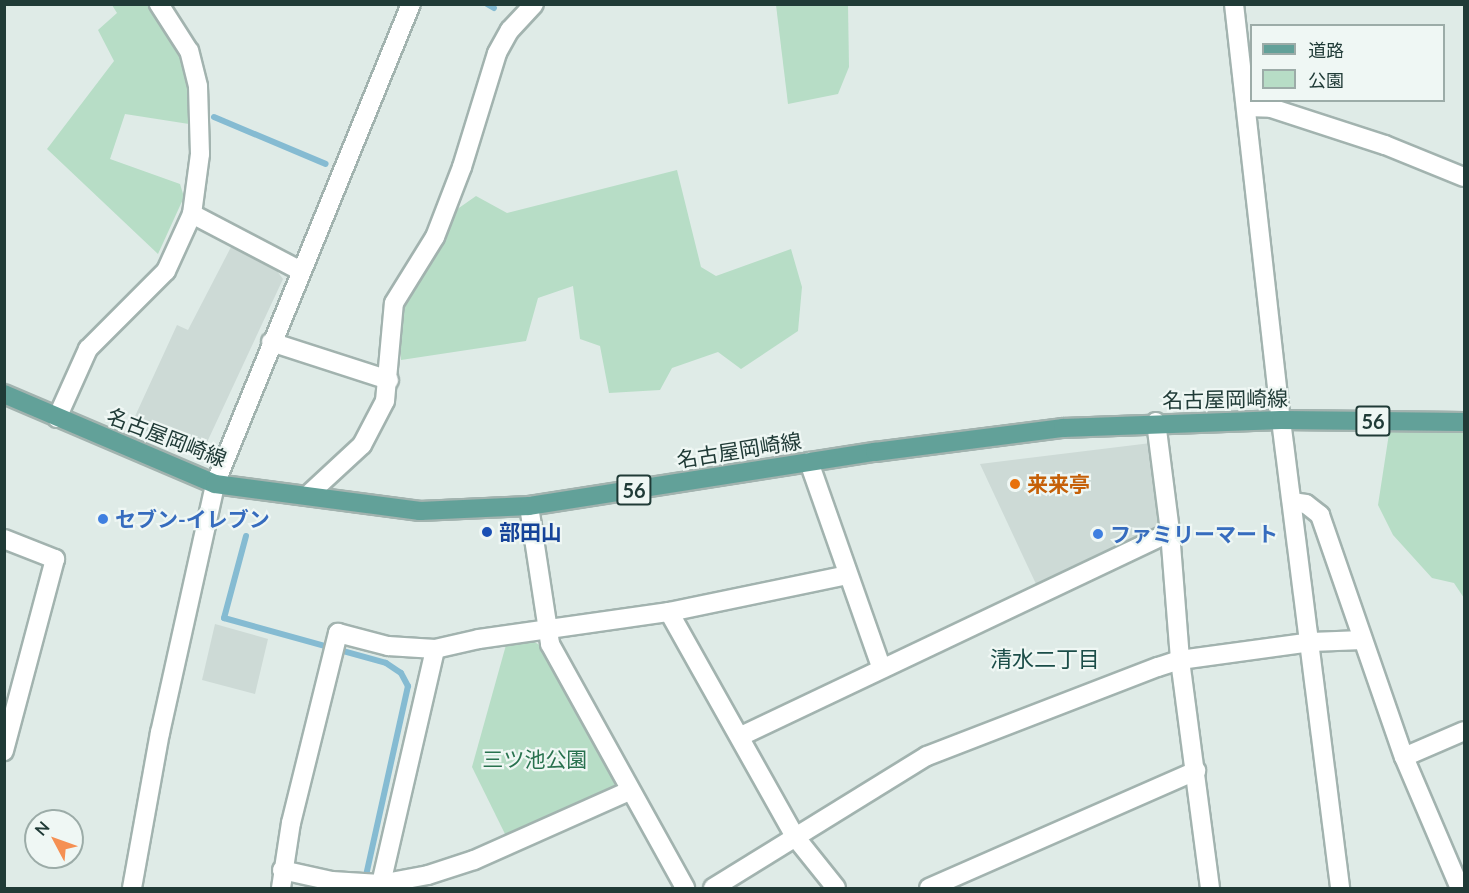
<!DOCTYPE html>
<meta charset="utf-8">
<style>
body{margin:0}
#map{position:relative;width:1469px;height:893px;overflow:hidden;background:#dfebe7;font-family:Lato,"Noto Sans JP",sans-serif}
div>[style]{position:absolute}
.built>*{inset:0;background:#cddad6}
.green>*{inset:0;background:#b7ddc6}
.stream>*{height:6px;margin:-3px;padding:0 3px;transform-origin:3px;border-radius:3px;background:#85bbd2}
.roads{filter:drop-shadow(2px 0 #a2b3af) drop-shadow(-2px 0 #a2b3af) drop-shadow(0 2px #a2b3af) drop-shadow(0 -2px #a2b3af)}
.minor>*{height:18px;margin:-9px;padding:0 9px;transform-origin:9px;border-radius:9px;background:#fff}
.tertiary>*{height:18px;margin:-9px;padding:0 9px;transform-origin:9px;border-radius:9px;background:#fff}
.primary>*{height:18px;margin:-9px;padding:0 9px;transform-origin:9px;border-radius:9px;background:#62a199}
.dots>*{width:16px;height:16px;translate:-50% -50%;box-sizing:border-box;border:3px solid #eff7f4;border-radius:50%}
span{translate:-50% -50%;white-space:nowrap;text-align:center;line-height:1.15;-webkit-text-stroke:4.5px #eff7f4;paint-order:stroke}
.shield-label span{padding:2px 4px;background:#eff7f4;border:2px solid;border-radius:4px;-webkit-text-stroke-width:0}
.shield-label{font-size:20px;color:#203b37;font-weight:700}
.street-label{font-size:21px;color:#203b37}
.food-label{font-size:21px;color:#c56008;font-weight:700}
.left{translate:0 -50%;text-align:left}
.shop-label{font-size:21px;color:#366cbe;font-weight:700}
.transit-label{font-size:21px;color:#164399;font-weight:700}
.park-label{font-size:21px;color:#29724f}
.neighbourhood-label{font-size:22px;color:#1b4d48}
.frame{position:absolute;inset:0;border:6px solid #203b37;pointer-events:none}
.legend{position:absolute;left:1250px;top:24px;width:195px;height:78px;box-sizing:border-box;background:#eff7f4;border:2px solid #9caca8;margin:0;padding:8px 10px;list-style:none;font-size:18px;color:#203b37}
.legend li{display:flex;align-items:center;gap:12px;height:30px}
.legend b{width:30px;border:2px solid #9caca8}
.north{position:absolute;left:24px;top:809px;width:60px;height:60px;box-sizing:border-box;background:#eff7f4;border:2px solid #9caca8;border-radius:50%;rotate:311deg;font-size:16px;font-weight:700;line-height:24px;text-align:center;color:#203b37}
.north::after{content:'';display:block;margin:auto;width:21px;height:27px;background:#f59053;clip-path:polygon(50% 0,100% 100%,50% 72%,0 100%)}
</style>
<div id="map">
<div class="built">
<i style="clip-path:polygon(231px 247px,274px 267px,283px 279px,202px 453px,131px 425px,177px 325px,188px 330px)"></i>
<i style="clip-path:polygon(1151px 443px,1162px 522px,1155px 530px,1036px 584px,980px 464px)"></i>
<i style="clip-path:polygon(215px 624px,268px 639px,255px 694px,202px 680px)"></i>
</div>
<div class="green">
<i style="clip-path:polygon(112px 5px,150px 5px,178px 48px,188px 84px,189px 124px,125px 114px,110px 159px,180px 184px,184px 197px,158px 254px,47px 149px,114px 61px,98px 30px,117px 13px)"></i>
<i style="clip-path:polygon(776px 5px,848px 5px,849px 67px,838px 94px,788px 104px)"></i>
<i style="clip-path:polygon(677px 170px,701px 267px,716px 276px,791px 249px,802px 287px,798px 331px,741px 369px,718px 352px,672px 368px,660px 390px,609px 393px,600px 346px,580px 339px,573px 286px,538px 298px,526px 341px,401px 360px,399px 328px,404px 305px,442px 246px,456px 210px,476px 196px,507px 213px)"></i>
<i style="clip-path:polygon(1390px 427px,1464px 428px,1464px 598px,1454px 583px,1432px 578px,1393px 535px,1378px 505px)"></i>
<i style="clip-path:polygon(531px 640px,543px 647px,616px 780px,613px 790px,506px 836px,472px 767px,506px 645px)"></i>
</div>
<div class="stream">
<i style="left:487px;top:4px;width:8px;rotate:30deg"></i>
<i style="left:214px;top:117px;width:121px;rotate:22.8deg"></i>
<i style="left:246px;top:536px;width:85px;rotate:105deg"></i>
<i style="left:224px;top:618px;width:168px;rotate:15.5deg"></i>
<i style="left:386px;top:663px;width:18px;rotate:34deg"></i>
<i style="left:401px;top:673px;width:15px;rotate:62deg"></i>
<i style="left:408px;top:686px;width:199px;rotate:102.5deg"></i>
</div>
<div class="roads">
<div class="minor">
<i style="left:1247px;top:107px;width:24px;rotate:2deg"></i>
<i style="left:1271px;top:108px;width:120px;rotate:18deg"></i>
<i style="left:1385px;top:145px;width:85px;rotate:22.1deg"></i>
<i style="left:192px;top:214px;width:121px;rotate:27.6deg"></i>
<i style="left:271px;top:342px;width:124px;rotate:17.9deg"></i>
<i style="left:57px;top:418px;width:76px;rotate:-65.8deg"></i>
<i style="left:88px;top:349px;width:110px;rotate:-45deg"></i>
<i style="left:166px;top:271px;width:63px;rotate:-65.5deg"></i>
<i style="left:192px;top:214px;width:61px;rotate:-82.4deg"></i>
<i style="left:200px;top:154px;width:68px;rotate:-91.7deg"></i>
<i style="left:198px;top:86px;width:36px;rotate:-104deg"></i>
<i style="left:189px;top:51px;width:56px;rotate:-122.6deg"></i>
<i style="left:1156px;top:422px;width:111px;rotate:82.7deg"></i>
<i style="left:1170px;top:532px;width:128px;rotate:85.5deg"></i>
<i style="left:1180px;top:660px;width:230px;rotate:82.5deg"></i>
<i style="left:809px;top:462px;width:217px;rotate:70.6deg"></i>
<i style="left:309px;top:494px;width:72px;rotate:-42.8deg"></i>
<i style="left:362px;top:445px;width:50px;rotate:-62.4deg"></i>
<i style="left:385px;top:401px;width:98px;rotate:-84.8deg"></i>
<i style="left:394px;top:303px;width:78px;rotate:-58.2deg"></i>
<i style="left:435px;top:237px;width:75px;rotate:-68.9deg"></i>
<i style="left:462px;top:167px;width:119px;rotate:-72.9deg"></i>
<i style="left:497px;top:53px;width:26px;rotate:-61deg"></i>
<i style="left:510px;top:30px;width:35px;rotate:-47deg"></i>
<i style="left:1292px;top:502px;width:14px;rotate:8deg"></i>
<i style="left:1306px;top:504px;width:18px;rotate:38deg"></i>
<i style="left:1320px;top:515px;width:256px;rotate:70.9deg"></i>
<i style="left:1404px;top:757px;width:142px;rotate:66.9deg"></i>
<i style="left:529px;top:506px;width:140px;rotate:81.3deg"></i>
<i style="left:550px;top:644px;width:279px;rotate:61deg"></i>
<i style="left:4px;top:539px;width:55px;rotate:21.4deg"></i>
<i style="left:55px;top:559px;width:199px;rotate:104.9deg"></i>
<i style="left:669px;top:612px;width:259px;rotate:60.7deg"></i>
<i style="left:796px;top:838px;width:64px;rotate:51.3deg"></i>
<i style="left:741px;top:736px;width:475px;rotate:-25.4deg"></i>
<i style="left:1404px;top:757px;width:65px;rotate:-23.4deg"></i>
<i style="left:282px;top:870px;width:51px;rotate:12.4deg"></i>
<i style="left:332px;top:881px;width:48px;rotate:3.6deg"></i>
<i style="left:380px;top:884px;width:49px;rotate:-10.6deg"></i>
<i style="left:428px;top:875px;width:48px;rotate:-18.1deg"></i>
<i style="left:474px;top:860px;width:170px;rotate:-24deg"></i>
<i style="left:281px;top:888px;width:66px;rotate:-81.3deg"></i>
<i style="left:291px;top:823px;width:196px;rotate:-76.1deg"></i>
<i style="left:338px;top:633px;width:52px;rotate:14.6deg"></i>
<i style="left:388px;top:646px;width:47px;rotate:3.7deg"></i>
<i style="left:435px;top:649px;width:45px;rotate:-12.8deg"></i>
<i style="left:479px;top:639px;width:192px;rotate:-8.1deg"></i>
<i style="left:669px;top:612px;width:182px;rotate:-11.7deg"></i>
<i style="left:380px;top:888px;width:245px;rotate:-77deg"></i>
<i style="left:713px;top:888px;width:251px;rotate:-31.7deg"></i>
<i style="left:927px;top:756px;width:248px;rotate:-21.1deg"></i>
<i style="left:1158px;top:667px;width:23px;rotate:-18deg"></i>
<i style="left:1180px;top:660px;width:132px;rotate:-7.8deg"></i>
<i style="left:1311px;top:642px;width:52px;rotate:-2.2deg"></i>
<i style="left:929px;top:888px;width:292px;rotate:-23.7deg"></i>
</div>
<div class="tertiary">
<i style="left:1234px;top:4px;width:419px;rotate:83.6deg"></i>
<i style="left:1281px;top:420px;width:472px;rotate:82.8deg"></i>
<i style="left:132px;top:888px;width:158px;rotate:-79.8deg"></i>
<i style="left:160px;top:733px;width:255px;rotate:-77.5deg"></i>
<i style="left:215px;top:484px;width:518px;rotate:-67.79deg"></i>
</div>
<div class="primary">
<i style="left:4px;top:394px;width:229px;rotate:23.1deg"></i>
<i style="left:215px;top:484px;width:207px;rotate:7.5deg"></i>
<i style="left:420px;top:511px;width:109px;rotate:-2.6deg"></i>
<i style="left:529px;top:506px;width:350px;rotate:-8.9deg"></i>
<i style="left:875px;top:452px;width:190px;rotate:-7.3deg"></i>
<i style="left:1063px;top:428px;width:218px;rotate:-2.1deg"></i>
<i style="left:1281px;top:420px;width:183px;rotate:0.6deg"></i>
</div>
</div>
<div class="dots">
<i style="left:1015px;top:484px;background:#e8710a"></i>
<i style="left:103px;top:519px;background:#3f7fe0"></i>
<i style="left:487px;top:532px;background:#1a4fb4"></i>
<i style="left:1098px;top:534px;background:#3f7fe0"></i>
</div>
<div class="shield-label">
<span style="left:1373px;top:421px">56</span>
<span style="left:634px;top:490px">56</span>
</div>
<div class="street-label">
<span style="left:1225px;top:399px;rotate:-1deg">名古屋岡崎線</span>
<span style="left:167px;top:437px;rotate:21deg">名古屋岡崎線</span>
<span style="left:739px;top:450px;rotate:-9deg">名古屋岡崎線</span>
</div>
<div class="food-label">
<span class="left" style="left:1027px;top:484px">来来亭</span>
</div>
<div class="shop-label">
<span class="left" style="left:115px;top:519px">セブン-イレブン</span>
<span class="left" style="left:1110px;top:534px">ファミリーマート</span>
</div>
<div class="transit-label">
<span class="left" style="left:499px;top:532px">部田山</span>
</div>
<div class="park-label">
<span style="left:535px;top:759px">三ツ池公園</span>
</div>
<div class="neighbourhood-label">
<span style="left:1045px;top:659px">清水二丁目</span>
</div>
<div class="frame"></div>
<ul class="legend">
<li><b style="height:8px;background:#62a199"></b>道路</li>
<li><b style="height:16px;background:#b7ddc6"></b>公園</li>
</ul>
<div class="north">N</div>
</div>
